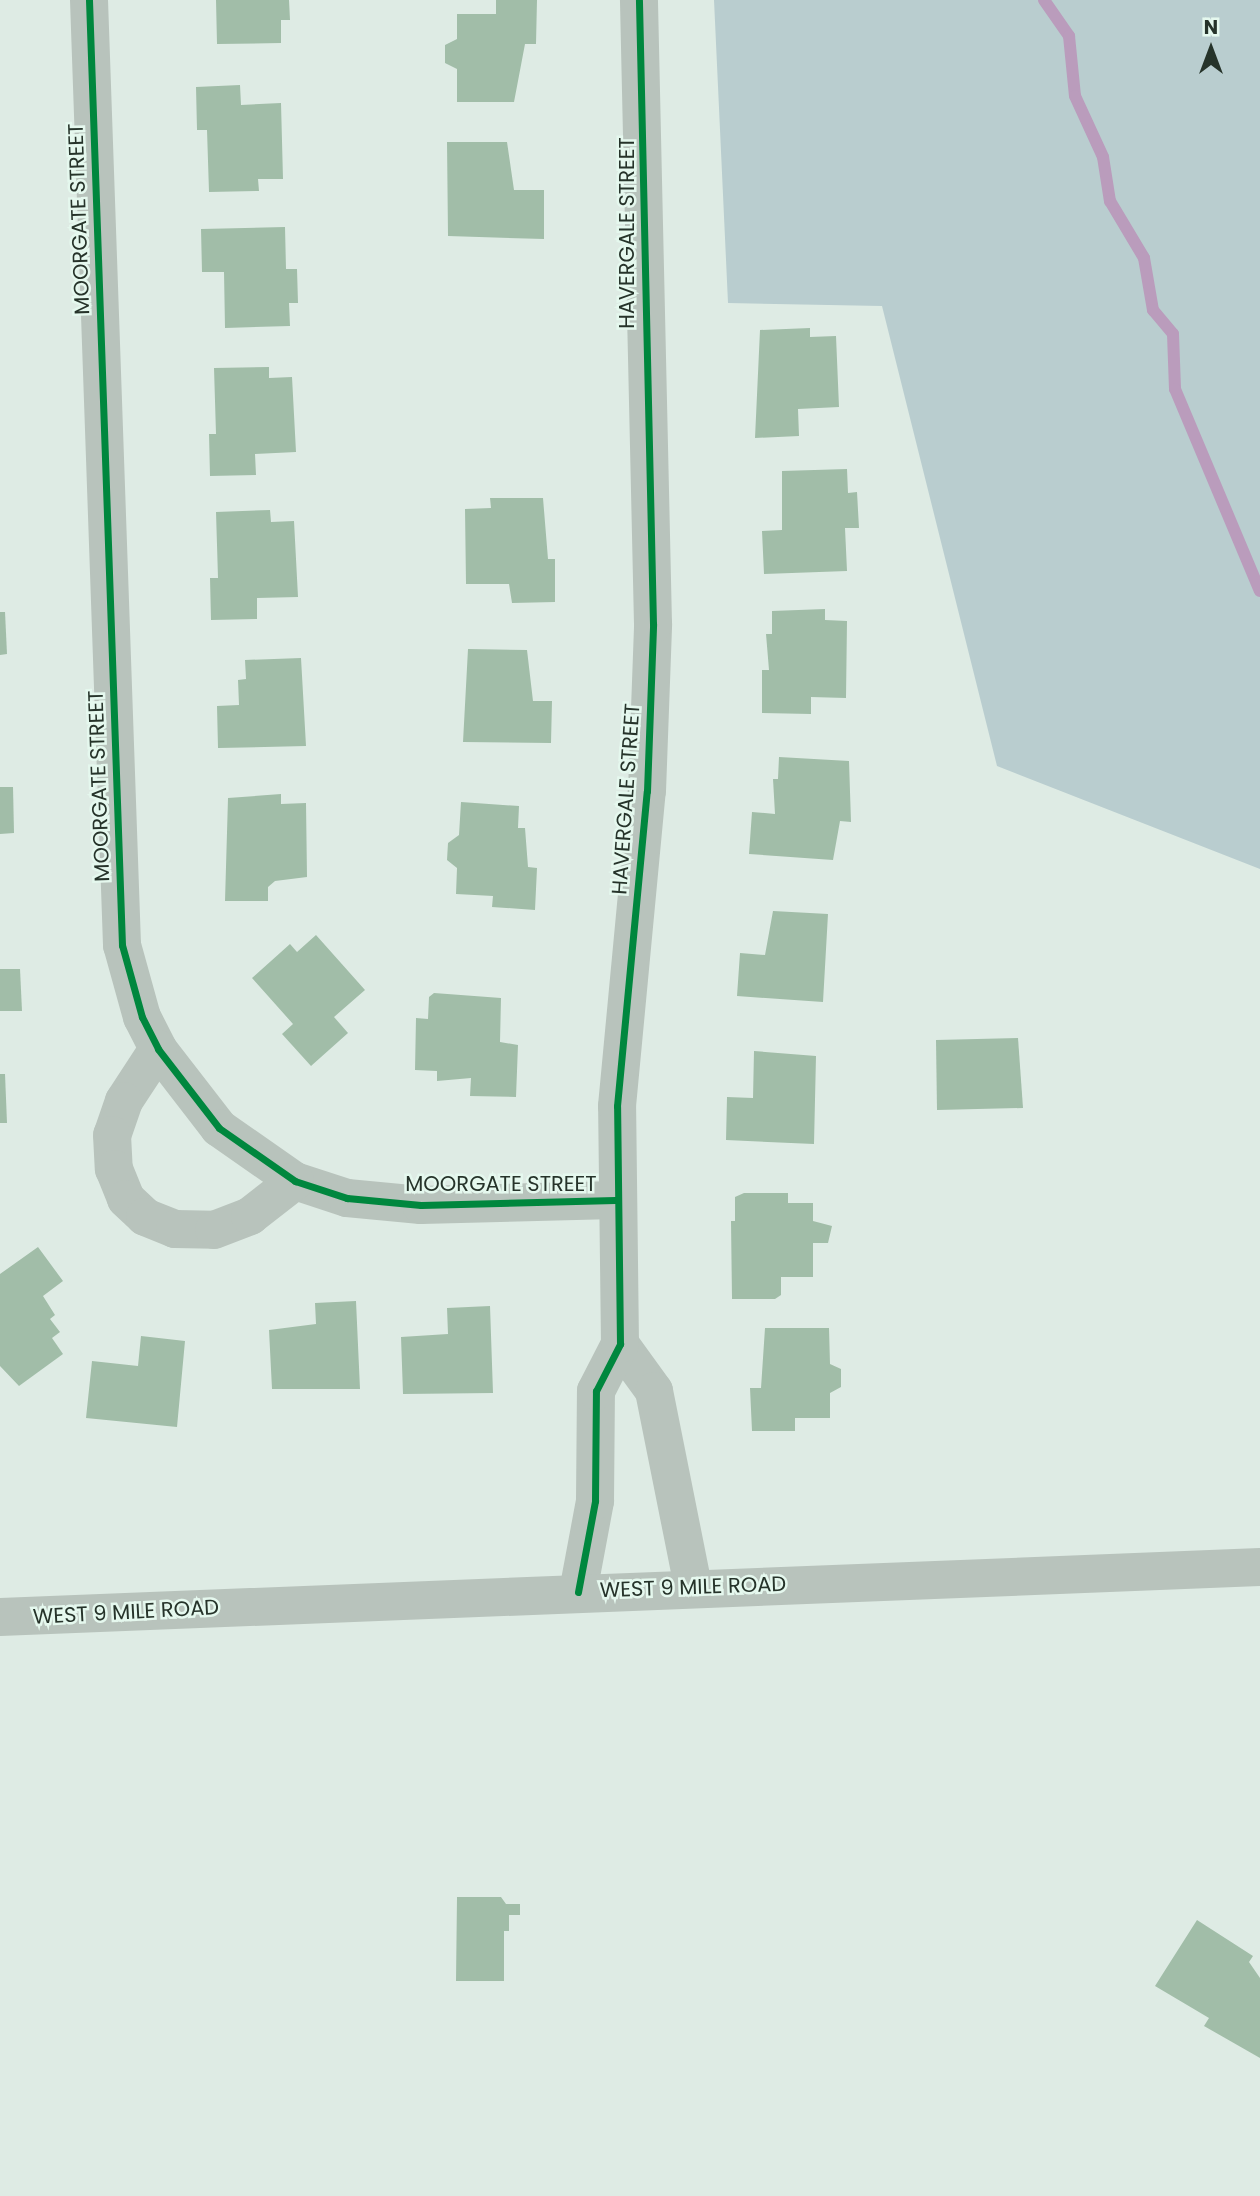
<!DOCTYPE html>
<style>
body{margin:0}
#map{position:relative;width:1260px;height:2196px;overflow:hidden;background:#deebe4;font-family:Poppins,sans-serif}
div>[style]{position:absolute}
.green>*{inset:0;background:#b9cdcf}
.stream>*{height:12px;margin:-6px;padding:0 6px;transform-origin:6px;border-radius:6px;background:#ba9cbc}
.building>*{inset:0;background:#a1bda8}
.minor>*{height:38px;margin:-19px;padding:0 19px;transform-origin:19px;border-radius:19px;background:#b8c3bc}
.cycleway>*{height:7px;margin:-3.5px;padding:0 3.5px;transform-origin:3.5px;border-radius:3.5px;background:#00873e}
span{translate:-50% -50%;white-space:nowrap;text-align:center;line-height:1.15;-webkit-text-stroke:5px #e5f8ee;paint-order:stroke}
.street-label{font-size:21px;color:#26332a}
.north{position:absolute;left:1176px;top:14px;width:70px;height:70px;-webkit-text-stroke:5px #e5f8ee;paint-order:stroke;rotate:0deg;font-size:19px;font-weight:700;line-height:28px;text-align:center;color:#26332a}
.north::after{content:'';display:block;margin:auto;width:24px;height:32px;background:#26332a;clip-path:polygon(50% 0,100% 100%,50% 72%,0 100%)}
</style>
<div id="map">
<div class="green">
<i style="clip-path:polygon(714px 0,1260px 0,1260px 869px,997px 766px,882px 306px,728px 303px)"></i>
</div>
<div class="stream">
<i style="left:1044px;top:0;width:44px;rotate:55.2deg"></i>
<i style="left:1069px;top:36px;width:60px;rotate:84.3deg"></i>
<i style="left:1075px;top:96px;width:67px;rotate:65.3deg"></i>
<i style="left:1103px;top:157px;width:45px;rotate:81deg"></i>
<i style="left:1110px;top:201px;width:66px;rotate:59.2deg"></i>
<i style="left:1144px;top:258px;width:53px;rotate:80.2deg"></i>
<i style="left:1153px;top:310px;width:31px;rotate:50deg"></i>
<i style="left:1173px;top:334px;width:55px;rotate:87.9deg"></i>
<i style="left:1175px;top:389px;width:219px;rotate:67.2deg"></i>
</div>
<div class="building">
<i style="clip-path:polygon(216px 0,289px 0,290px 20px,281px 20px,281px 43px,217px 44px)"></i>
<i style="clip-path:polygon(496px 0,537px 0,536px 44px,525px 44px,514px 102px,457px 102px,457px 69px,445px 63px,445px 45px,457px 39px,457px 14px,496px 14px)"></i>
<i style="clip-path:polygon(240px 85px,241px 105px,281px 103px,283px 179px,258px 179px,259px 191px,209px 192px,207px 130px,197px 130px,196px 87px)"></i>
<i style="clip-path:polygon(447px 142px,507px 142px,514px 190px,544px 190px,544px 239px,448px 236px)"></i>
<i style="clip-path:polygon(285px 227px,286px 269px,297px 269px,298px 303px,289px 303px,290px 326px,225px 328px,224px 272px,202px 272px,201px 229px)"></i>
<i style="clip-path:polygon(810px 328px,810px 337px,836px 336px,839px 407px,798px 409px,799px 436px,755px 438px,760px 330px)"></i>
<i style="clip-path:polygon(269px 367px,269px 378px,292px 377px,296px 452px,255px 454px,256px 475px,210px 476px,209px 434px,216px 434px,214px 368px)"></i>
<i style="clip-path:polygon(847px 469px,848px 493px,857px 492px,859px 528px,845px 528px,847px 571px,764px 574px,762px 531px,782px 530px,782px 471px)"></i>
<i style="clip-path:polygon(490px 498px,543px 498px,548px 559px,555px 559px,555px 602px,512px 603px,509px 584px,466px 584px,465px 509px,491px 508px)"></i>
<i style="clip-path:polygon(270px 510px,271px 522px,294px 521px,298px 597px,257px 598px,257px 619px,211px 620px,210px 578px,218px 578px,216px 512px)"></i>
<i style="clip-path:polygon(825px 609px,825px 620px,847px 621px,846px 698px,811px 697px,811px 714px,762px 713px,762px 670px,769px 670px,766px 634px,772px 634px,772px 611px)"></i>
<i style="clip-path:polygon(0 612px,5px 612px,7px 654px,0 655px)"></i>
<i style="clip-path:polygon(468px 649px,527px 650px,533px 701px,552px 701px,551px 743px,463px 742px)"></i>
<i style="clip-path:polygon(301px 658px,306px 746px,218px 748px,217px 706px,239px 705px,238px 680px,246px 679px,245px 660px)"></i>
<i style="clip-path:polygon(779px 757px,849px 761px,851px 822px,840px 821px,833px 860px,749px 854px,752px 812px,775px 814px,773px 779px,778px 779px)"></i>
<i style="clip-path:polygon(0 787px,13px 787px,14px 833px,0 834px)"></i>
<i style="clip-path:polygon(281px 794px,281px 804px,306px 803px,307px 877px,275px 881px,268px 887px,268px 901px,225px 901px,228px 798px)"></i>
<i style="clip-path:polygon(461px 802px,519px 806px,518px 828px,525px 828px,528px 867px,537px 868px,535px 910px,492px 907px,493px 896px,456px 894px,457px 868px,447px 860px,448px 843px,459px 835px)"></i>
<i style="clip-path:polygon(773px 911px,828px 914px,823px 1002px,737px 996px,740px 953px,765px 955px)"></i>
<i style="clip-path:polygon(316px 935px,365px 990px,334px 1017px,348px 1033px,311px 1066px,282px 1034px,293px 1024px,252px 978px,290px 944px,297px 952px)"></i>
<i style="clip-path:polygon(0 969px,20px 969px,22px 1011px,0 1011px)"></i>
<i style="clip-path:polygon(434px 993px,501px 998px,500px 1042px,518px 1045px,516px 1097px,470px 1096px,471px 1078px,437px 1081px,437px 1071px,415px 1070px,416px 1018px,428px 1019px,429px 997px)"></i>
<i style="clip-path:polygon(1018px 1038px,1023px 1108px,937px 1110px,936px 1040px)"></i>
<i style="clip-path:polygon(754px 1051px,816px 1056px,814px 1144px,726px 1140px,727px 1097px,753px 1098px)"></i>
<i style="clip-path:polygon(0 1074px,5px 1074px,7px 1123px,0 1123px)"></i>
<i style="clip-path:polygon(744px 1193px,788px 1193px,788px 1203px,813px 1203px,813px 1221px,832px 1226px,828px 1243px,813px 1243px,813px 1277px,781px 1277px,781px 1295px,775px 1299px,732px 1299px,731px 1221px,735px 1221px,735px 1197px)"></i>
<i style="clip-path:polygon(38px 1247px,63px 1281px,43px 1296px,55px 1315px,50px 1319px,60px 1332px,52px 1338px,63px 1354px,19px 1386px,0 1366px,0 1274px)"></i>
<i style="clip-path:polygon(356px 1301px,360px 1389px,272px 1389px,269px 1330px,316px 1324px,315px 1303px)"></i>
<i style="clip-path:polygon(490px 1306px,493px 1393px,403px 1394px,401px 1337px,448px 1334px,447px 1308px)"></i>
<i style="clip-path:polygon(765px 1328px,829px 1328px,830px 1364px,841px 1369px,841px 1387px,830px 1393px,830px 1418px,795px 1418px,795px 1431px,752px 1431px,750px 1388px,761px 1388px)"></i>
<i style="clip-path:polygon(141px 1336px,185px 1341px,177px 1427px,86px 1418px,92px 1361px,138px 1366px)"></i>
<i style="clip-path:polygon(457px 1897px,501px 1897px,506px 1904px,520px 1904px,520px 1915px,509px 1915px,509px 1931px,504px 1931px,504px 1981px,456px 1981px)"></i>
<i style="clip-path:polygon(1197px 1920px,1253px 1956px,1249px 1962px,1260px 1978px,1260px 2058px,1204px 2026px,1209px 2018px,1155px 1986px)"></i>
</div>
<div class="minor">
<i style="left:89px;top:0;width:946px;rotate:88deg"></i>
<i style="left:122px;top:945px;width:75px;rotate:74.5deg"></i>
<i style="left:142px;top:1017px;width:36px;rotate:63deg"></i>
<i style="left:158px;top:1049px;width:100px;rotate:52.3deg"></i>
<i style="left:219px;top:1128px;width:93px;rotate:34.9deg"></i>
<i style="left:295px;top:1181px;width:55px;rotate:18.1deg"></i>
<i style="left:347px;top:1198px;width:74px;rotate:5.4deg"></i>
<i style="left:421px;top:1205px;width:194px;rotate:-1.5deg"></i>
<i style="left:158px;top:1049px;width:62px;rotate:123.2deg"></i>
<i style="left:124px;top:1101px;width:36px;rotate:109deg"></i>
<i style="left:112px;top:1135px;width:34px;rotate:87deg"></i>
<i style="left:114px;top:1169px;width:32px;rotate:68deg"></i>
<i style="left:126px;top:1199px;width:26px;rotate:43deg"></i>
<i style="left:145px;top:1217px;width:32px;rotate:22deg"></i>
<i style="left:175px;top:1229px;width:39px;rotate:1deg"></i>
<i style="left:214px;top:1230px;width:39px;rotate:-21deg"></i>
<i style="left:250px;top:1216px;width:57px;rotate:-37.9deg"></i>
<i style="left:620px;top:1344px;width:58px;rotate:54.1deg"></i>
<i style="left:654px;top:1391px;width:200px;rotate:78.7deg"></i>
<i style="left:578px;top:1592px;width:93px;rotate:-79.4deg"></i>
<i style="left:595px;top:1501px;width:110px;rotate:-89.5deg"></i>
<i style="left:596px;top:1391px;width:53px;rotate:-62.9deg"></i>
<i style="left:620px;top:1344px;width:238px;rotate:-90.7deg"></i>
<i style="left:617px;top:1106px;width:316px;rotate:-84.6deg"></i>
<i style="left:647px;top:791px;width:167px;rotate:-87.9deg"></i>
<i style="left:653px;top:624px;width:624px;rotate:-91.29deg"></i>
<i style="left:0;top:1617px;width:1261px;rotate:-2.27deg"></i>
</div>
<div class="cycleway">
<i style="left:89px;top:0;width:946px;rotate:88deg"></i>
<i style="left:122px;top:945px;width:75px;rotate:74.5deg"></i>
<i style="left:142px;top:1017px;width:36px;rotate:63deg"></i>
<i style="left:158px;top:1049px;width:100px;rotate:52.3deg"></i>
<i style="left:219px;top:1128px;width:93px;rotate:34.9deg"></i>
<i style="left:295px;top:1181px;width:55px;rotate:18.1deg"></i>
<i style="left:347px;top:1198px;width:74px;rotate:5.4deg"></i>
<i style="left:421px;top:1205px;width:194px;rotate:-1.5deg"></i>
<i style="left:578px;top:1592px;width:93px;rotate:-79.4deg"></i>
<i style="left:595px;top:1501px;width:110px;rotate:-89.5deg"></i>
<i style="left:596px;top:1391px;width:53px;rotate:-62.9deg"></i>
<i style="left:620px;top:1344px;width:238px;rotate:-90.7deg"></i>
<i style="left:617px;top:1106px;width:316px;rotate:-84.6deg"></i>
<i style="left:647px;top:791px;width:167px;rotate:-87.9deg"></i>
<i style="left:653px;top:624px;width:624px;rotate:-91.29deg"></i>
</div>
<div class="street-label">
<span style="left:79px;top:219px;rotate:-92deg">MOORGATE STREET</span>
<span style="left:627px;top:233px;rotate:-90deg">HAVERGALE STREET</span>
<span style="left:99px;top:786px;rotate:-92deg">MOORGATE STREET</span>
<span style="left:626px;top:799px;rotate:-86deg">HAVERGALE STREET</span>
<span style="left:501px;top:1184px">MOORGATE STREET</span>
<span style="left:693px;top:1587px;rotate:-2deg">WEST 9 MILE ROAD</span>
<span style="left:126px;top:1612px;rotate:-3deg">WEST 9 MILE ROAD</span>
</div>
<div class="north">N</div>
</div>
